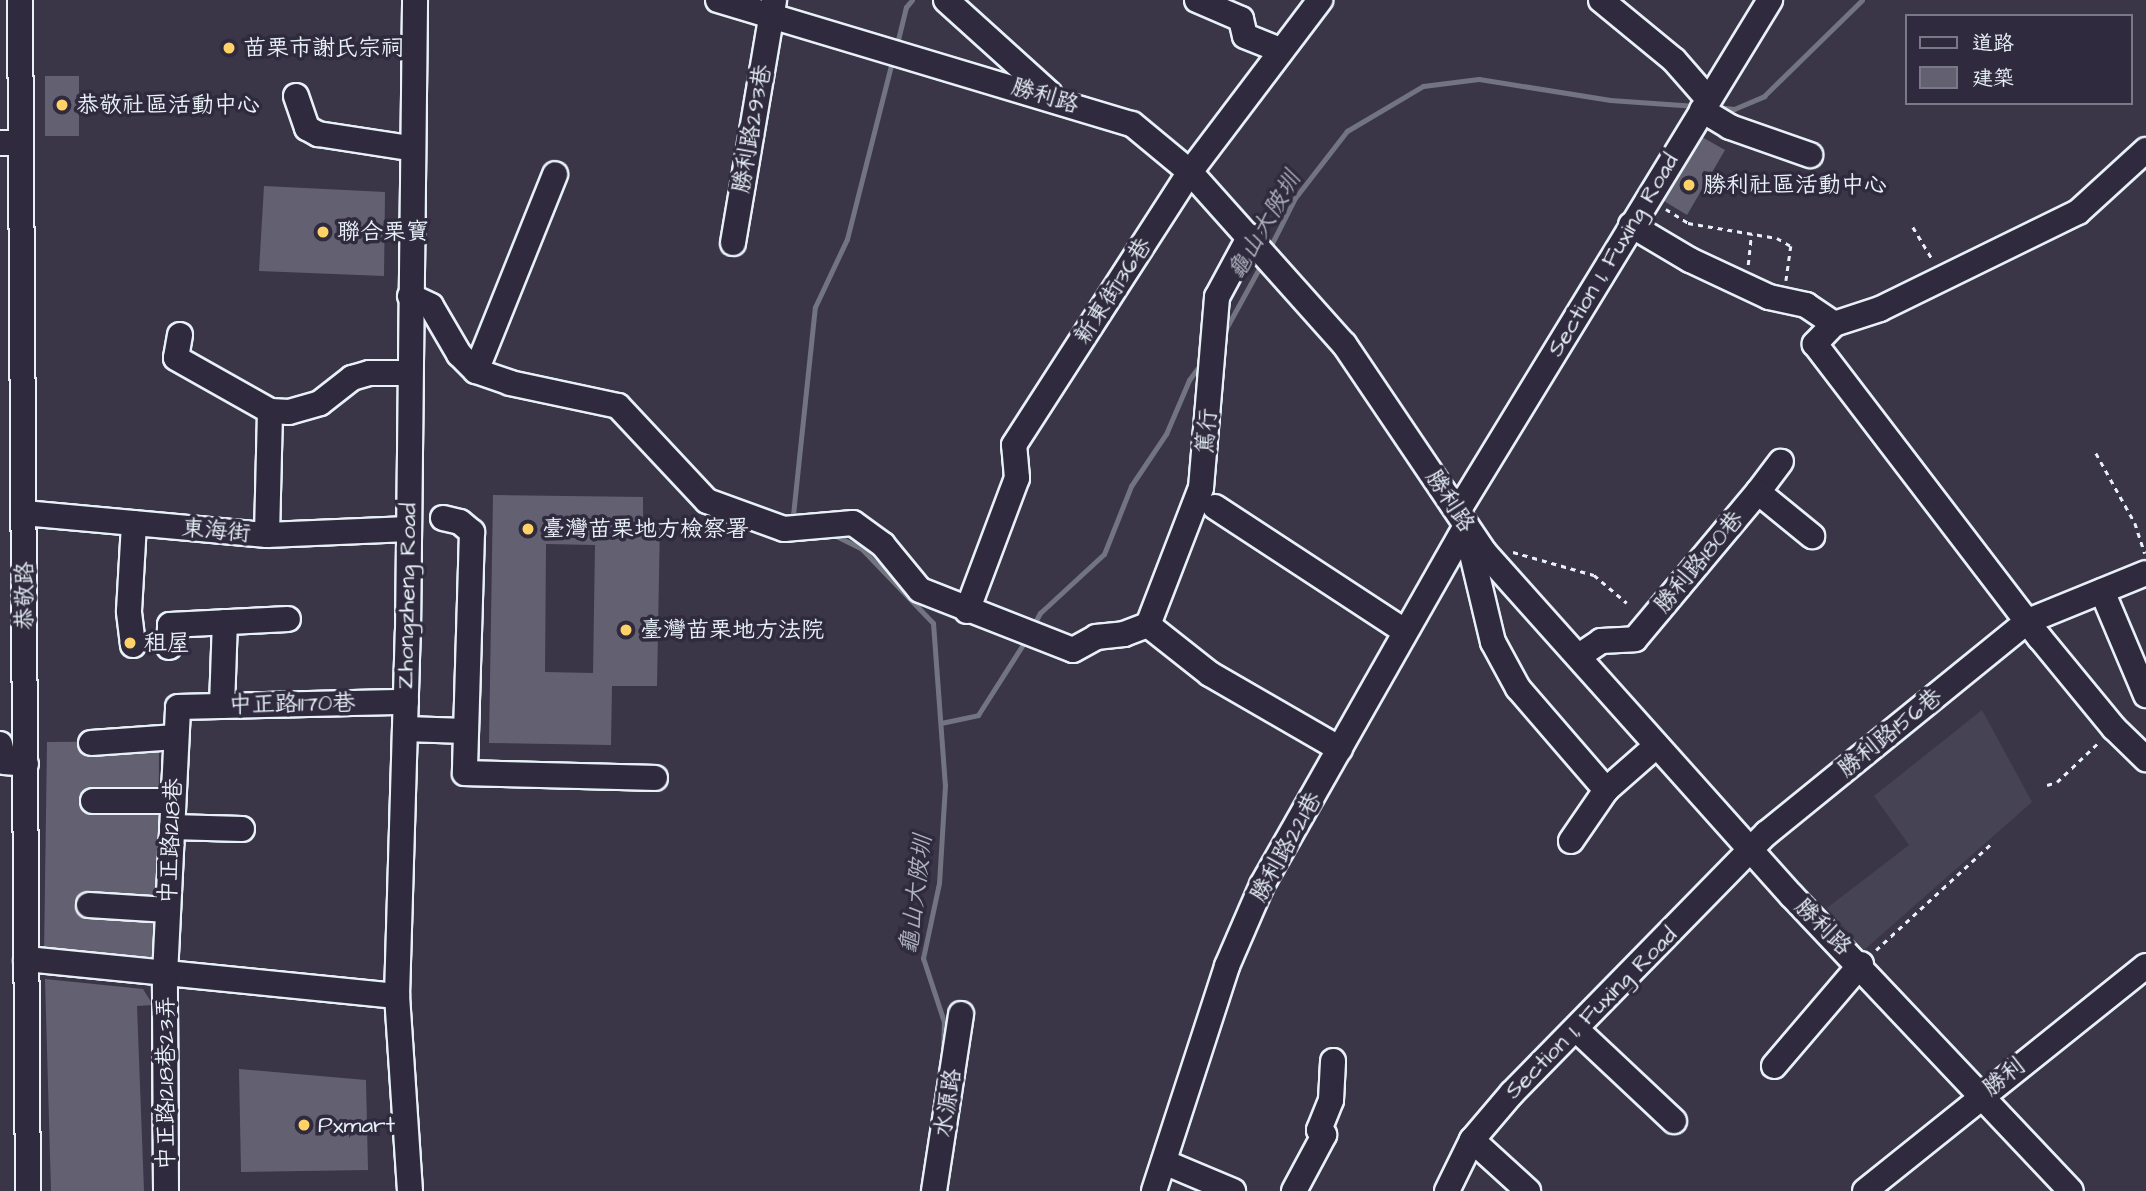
<!DOCTYPE html>
<meta charset="utf-8">
<style>
body{margin:0}
#map{position:relative;width:2146px;height:1191px;overflow:hidden;background:#3a3648;font-family:"Architects Daughter","LXGW WenKai TC",sans-serif}
div>[style]{position:absolute}
.built>*{inset:0;background:#464354}
.stream>*{height:5px;margin:-2.5px;padding:0 2.5px;transform-origin:2.5px;border-radius:2.5px;background:#737482}
.building>*{inset:0;background:#636171}
.path>*{height:2.5px;margin-top:-1.25px;transform-origin:0;background:repeating-linear-gradient(90deg,#e8f1f8 0 5px,transparent 0 10px)}
.roads{filter:drop-shadow(2px 0 #e8f1f8) drop-shadow(-2px 0 #e8f1f8) drop-shadow(0 2px #e8f1f8) drop-shadow(0 -2px #e8f1f8)}
.minor>*{height:24px;margin:-12px;padding:0 12px;transform-origin:12px;border-radius:12px;background:#2f2a3d}
.dots>*{width:19px;height:19px;translate:-50% -50%;box-sizing:border-box;border:4px solid #2f2a3d;border-radius:50%}
span{translate:-50% -50%;white-space:nowrap;text-align:center;line-height:1.15;-webkit-text-stroke:7px #2f2a3d;paint-order:stroke}
.poi-label{font-size:23px;color:#e8f1f8}
.left{translate:0 -50%;text-align:left}
.street-label{font-size:23px;color:#e8f1f8}
.water-label{font-size:24px;color:#aeb2bd;font-style:italic}
.legend{position:absolute;left:1905px;top:14px;width:228px;height:91px;box-sizing:border-box;background:#2f2a3d;border:2px solid #797a88;margin:0;padding:9px 12px;list-style:none;font-size:21px;color:#e8f1f8}
.legend li{display:flex;align-items:center;gap:14px;height:35px}
.legend b{width:35px;border:2px solid #797a88}
</style>
<div id="map">
<div class="built">
<i style="clip-path:polygon(1982px 710px,2032px 802px,1864px 950px,1827px 908px,1909px 845px,1874px 796px)"></i>
</div>
<div class="stream">
<i style="left:896px;top:48px;width:42px;rotate:-76.3deg"></i>
<i style="left:906px;top:7px;width:9px;rotate:-49deg"></i>
<i style="left:1717px;top:107px;width:17px;rotate:7deg"></i>
<i style="left:1734px;top:109px;width:33px;rotate:-23deg"></i>
<i style="left:1764px;top:96px;width:137px;rotate:-44.4deg"></i>
<i style="left:1268px;top:251px;width:59px;rotate:-63deg"></i>
<i style="left:1295px;top:198px;width:85px;rotate:-52.2deg"></i>
<i style="left:1347px;top:131px;width:88px;rotate:-30.6deg"></i>
<i style="left:1423px;top:86px;width:56px;rotate:-7.1deg"></i>
<i style="left:1479px;top:79px;width:133px;rotate:9.1deg"></i>
<i style="left:1610px;top:100px;width:86px;rotate:4deg"></i>
<i style="left:1223px;top:334px;width:81px;rotate:-61.2deg"></i>
<i style="left:800px;top:518px;width:8px;rotate:-157deg"></i>
<i style="left:793px;top:515px;width:209px;rotate:-84deg"></i>
<i style="left:815px;top:307px;width:75px;rotate:-64.8deg"></i>
<i style="left:847px;top:239px;width:184px;rotate:-75.8deg"></i>
<i style="left:834px;top:535px;width:30px;rotate:26deg"></i>
<i style="left:861px;top:548px;width:104px;rotate:46.2deg"></i>
<i style="left:933px;top:623px;width:162px;rotate:85.8deg"></i>
<i style="left:945px;top:785px;width:98px;rotate:93.5deg"></i>
<i style="left:939px;top:883px;width:77px;rotate:102deg"></i>
<i style="left:923px;top:958px;width:67px;rotate:71.8deg"></i>
<i style="left:944px;top:1022px;width:32px;rotate:92deg"></i>
<i style="left:1033px;top:626px;width:15px;rotate:-62deg"></i>
<i style="left:1040px;top:613px;width:87px;rotate:-42.7deg"></i>
<i style="left:1104px;top:554px;width:73px;rotate:-68.3deg"></i>
<i style="left:1131px;top:486px;width:63px;rotate:-56.1deg"></i>
<i style="left:1166px;top:434px;width:59px;rotate:-66.9deg"></i>
<i style="left:1189px;top:380px;width:24px;rotate:-54deg"></i>
<i style="left:941px;top:723px;width:38px;rotate:-12deg"></i>
<i style="left:978px;top:715px;width:91px;rotate:-57.5deg"></i>
</div>
<div class="building">
<i style="clip-path:polygon(45px 76px,79px 76px,79px 136px,45px 136px)"></i>
<i style="clip-path:polygon(1702px 137px,1725px 150px,1687px 215px,1664px 201px)"></i>
<i style="clip-path:polygon(264px 186px,385px 192px,384px 276px,259px 271px)"></i>
<i style="clip-path:polygon(evenodd,493px 495px,643px 497px,643px 519px,660px 520px,657px 686px,612px 686px,611px 745px,489px 743px,493px 495px,546px 544px,595px 545px,593px 673px,545px 672px,546px 544px)"></i>
<i style="clip-path:polygon(159px 741px,158px 969px,44px 955px,47px 742px)"></i>
<i style="clip-path:polygon(45px 979px,143px 989px,153px 1005px,137px 1006px,144px 1191px,51px 1191px)"></i>
<i style="clip-path:polygon(239px 1069px,366px 1080px,368px 1170px,241px 1172px)"></i>
</div>
<div class="path">
<i style="left:1666px;top:209px;width:26px;rotate:32deg"></i>
<i style="left:1688px;top:223px;width:90px;rotate:9.6deg"></i>
<i style="left:1777px;top:238px;width:16px;rotate:30deg"></i>
<i style="left:1791px;top:246px;width:35px;rotate:98deg"></i>
<i style="left:1913px;top:227px;width:39px;rotate:59deg"></i>
<i style="left:1748px;top:265px;width:31px;rotate:-84deg"></i>
<i style="left:2096px;top:453px;width:80px;rotate:60.9deg"></i>
<i style="left:2135px;top:523px;width:32px;rotate:72deg"></i>
<i style="left:1513px;top:552px;width:84px;rotate:15.9deg"></i>
<i style="left:1594px;top:575px;width:43px;rotate:40.3deg"></i>
<i style="left:2047px;top:785px;width:10px;rotate:-17deg"></i>
<i style="left:2057px;top:782px;width:59px;rotate:-43.6deg"></i>
<i style="left:1876px;top:950px;width:159px;rotate:-42.7deg"></i>
</div>
<div class="roads">
<div class="minor">
<i style="left:20px;top:0;width:1191px;rotate:89.62deg"></i>
<i style="left:718px;top:0;width:432px;rotate:16.7deg"></i>
<i style="left:1132px;top:124px;width:75px;rotate:39.6deg"></i>
<i style="left:1190px;top:172px;width:231px;rotate:48.2deg"></i>
<i style="left:1344px;top:344px;width:252px;rotate:56deg"></i>
<i style="left:1485px;top:553px;width:459px;rotate:48.2deg"></i>
<i style="left:1791px;top:895px;width:407px;rotate:46.6deg"></i>
<i style="left:946px;top:0;width:140px;rotate:42.1deg"></i>
<i style="left:1197px;top:0;width:48px;rotate:23.4deg"></i>
<i style="left:1241px;top:19px;width:17px;rotate:77deg"></i>
<i style="left:1245px;top:36px;width:38px;rotate:22deg"></i>
<i style="left:1601px;top:0;width:94px;rotate:39.4deg"></i>
<i style="left:1674px;top:60px;width:52px;rotate:48.9deg"></i>
<i style="left:296px;top:96px;width:34px;rotate:71deg"></i>
<i style="left:307px;top:128px;width:13px;rotate:29deg"></i>
<i style="left:318px;top:134px;width:93px;rotate:8.7deg"></i>
<i style="left:1702px;top:110px;width:33px;rotate:31deg"></i>
<i style="left:1730px;top:127px;width:85px;rotate:19.3deg"></i>
<i style="left:0;top:143px;width:21px;rotate:3deg"></i>
<i style="left:2146px;top:150px;width:92px;rotate:137.6deg"></i>
<i style="left:2078px;top:212px;width:220px;rotate:153.9deg"></i>
<i style="left:1880px;top:309px;width:48px;rotate:161.9deg"></i>
<i style="left:1834px;top:324px;width:28px;rotate:134deg"></i>
<i style="left:1815px;top:344px;width:370px;rotate:52.6deg"></i>
<i style="left:2040px;top:638px;width:117px;rotate:50.6deg"></i>
<i style="left:2114px;top:728px;width:45px;rotate:44.1deg"></i>
<i style="left:1631px;top:225px;width:69px;rotate:30.7deg"></i>
<i style="left:1690px;top:260px;width:87px;rotate:25.1deg"></i>
<i style="left:1769px;top:297px;width:38px;rotate:12deg"></i>
<i style="left:1806px;top:305px;width:34px;rotate:34deg"></i>
<i style="left:733px;top:243px;width:246px;rotate:-80.4deg"></i>
<i style="left:410px;top:296px;width:23px;rotate:25deg"></i>
<i style="left:431px;top:306px;width:56px;rotate:59.7deg"></i>
<i style="left:459px;top:354px;width:24px;rotate:45deg"></i>
<i style="left:476px;top:371px;width:36px;rotate:19deg"></i>
<i style="left:510px;top:383px;width:110px;rotate:12deg"></i>
<i style="left:618px;top:406px;width:130px;rotate:46.9deg"></i>
<i style="left:707px;top:501px;width:82px;rotate:20deg"></i>
<i style="left:784px;top:529px;width:69px;rotate:-5deg"></i>
<i style="left:853px;top:523px;width:37px;rotate:36deg"></i>
<i style="left:883px;top:545px;width:58px;rotate:50.6deg"></i>
<i style="left:920px;top:590px;width:164px;rotate:21.4deg"></i>
<i style="left:1073px;top:650px;width:26px;rotate:-29deg"></i>
<i style="left:1096px;top:637px;width:28px;rotate:-6deg"></i>
<i style="left:1124px;top:634px;width:26px;rotate:-21deg"></i>
<i style="left:1148px;top:625px;width:79px;rotate:38.3deg"></i>
<i style="left:1210px;top:674px;width:150px;rotate:30deg"></i>
<i style="left:180px;top:335px;width:23px;rotate:100deg"></i>
<i style="left:176px;top:358px;width:108px;rotate:29.4deg"></i>
<i style="left:270px;top:411px;width:19px;rotate:3deg"></i>
<i style="left:289px;top:412px;width:32px;rotate:-16deg"></i>
<i style="left:320px;top:403px;width:41px;rotate:-38deg"></i>
<i style="left:352px;top:378px;width:18px;rotate:-16deg"></i>
<i style="left:369px;top:373px;width:40px"></i>
<i style="left:476px;top:371px;width:212px;rotate:-68.1deg"></i>
<i style="left:1758px;top:492px;width:38px;rotate:-53deg"></i>
<i style="left:1215px;top:507px;width:225px;rotate:33.2deg"></i>
<i style="left:1458px;top:511px;width:599px;rotate:-58.59deg"></i>
<i style="left:24px;top:513px;width:244px;rotate:5.2deg"></i>
<i style="left:267px;top:535px;width:142px;rotate:-2.4deg"></i>
<i style="left:443px;top:518px;width:17px;rotate:13deg"></i>
<i style="left:460px;top:522px;width:16px;rotate:40deg"></i>
<i style="left:472px;top:532px;width:241px;rotate:91.7deg"></i>
<i style="left:465px;top:773px;width:190px;rotate:1.5deg"></i>
<i style="left:1467px;top:533px;width:112px;rotate:76.6deg"></i>
<i style="left:1493px;top:642px;width:52px;rotate:61.5deg"></i>
<i style="left:1518px;top:688px;width:135px;rotate:49.2deg"></i>
<i style="left:267px;top:535px;width:124px;rotate:-88.6deg"></i>
<i style="left:2102px;top:591px;width:113px;rotate:67.1deg"></i>
<i style="left:967px;top:611px;width:142px;rotate:-69.4deg"></i>
<i style="left:1017px;top:478px;width:33px;rotate:-95deg"></i>
<i style="left:1014px;top:445px;width:325px;rotate:-57.2deg"></i>
<i style="left:1190px;top:172px;width:216px;rotate:-52.9deg"></i>
<i style="left:1148px;top:625px;width:147px;rotate:-68.9deg"></i>
<i style="left:1201px;top:488px;width:192px;rotate:-85.2deg"></i>
<i style="left:1217px;top:297px;width:69px;rotate:-61.6deg"></i>
<i style="left:133px;top:645px;width:34px;rotate:-97deg"></i>
<i style="left:129px;top:611px;width:88px;rotate:-86.7deg"></i>
<i style="left:169px;top:647px;width:22px;rotate:-87deg"></i>
<i style="left:170px;top:625px;width:118px;rotate:-2.9deg"></i>
<i style="left:1579px;top:656px;width:27px;rotate:-34deg"></i>
<i style="left:1601px;top:641px;width:34px;rotate:-3deg"></i>
<i style="left:1635px;top:639px;width:192px;rotate:-50.1deg"></i>
<i style="left:1758px;top:492px;width:70px;rotate:39.2deg"></i>
<i style="left:222px;top:706px;width:84px;rotate:-88deg"></i>
<i style="left:405px;top:729px;width:61px;rotate:1.9deg"></i>
<i style="left:91px;top:743px;width:85px;rotate:-4deg"></i>
<i style="left:0;top:744px;width:18px;rotate:77deg"></i>
<i style="left:4px;top:762px;width:22px;rotate:5deg"></i>
<i style="left:93px;top:801px;width:80px"></i>
<i style="left:172px;top:827px;width:70px;rotate:1.6deg"></i>
<i style="left:1571px;top:841px;width:62px;rotate:-55.5deg"></i>
<i style="left:1606px;top:790px;width:67px;rotate:-41.3deg"></i>
<i style="left:89px;top:905px;width:79px;rotate:3.6deg"></i>
<i style="left:26px;top:959px;width:373px;rotate:5.7deg"></i>
<i style="left:1577px;top:1030px;width:133px;rotate:43.2deg"></i>
<i style="left:1774px;top:1066px;width:134px;rotate:-49.5deg"></i>
<i style="left:1472px;top:1140px;width:76px;rotate:42.3deg"></i>
<i style="left:1164px;top:1162px;width:75px;rotate:22.8deg"></i>
<i style="left:166px;top:1191px;width:216px;rotate:-90.3deg"></i>
<i style="left:165px;top:975px;width:268px;rotate:-87.2deg"></i>
<i style="left:178px;top:707px;width:228px;rotate:-1.3deg"></i>
<i style="left:410px;top:1191px;width:195px;rotate:-93.8deg"></i>
<i style="left:397px;top:996px;width:365px;rotate:-88.3deg"></i>
<i style="left:408px;top:631px;width:631px;rotate:-89.36deg"></i>
<i style="left:934px;top:1191px;width:179px;rotate:-81.3deg"></i>
<i style="left:1154px;top:1191px;width:237px;rotate:-72deg"></i>
<i style="left:1227px;top:966px;width:88px;rotate:-66.6deg"></i>
<i style="left:1262px;top:885px;width:413px;rotate:-60.4deg"></i>
<i style="left:1294px;top:1191px;width:64px;rotate:-61.8deg"></i>
<i style="left:1324px;top:1135px;width:7px;rotate:-135deg"></i>
<i style="left:1319px;top:1130px;width:32px;rotate:-68deg"></i>
<i style="left:1331px;top:1100px;width:39px;rotate:-87deg"></i>
<i style="left:1447px;top:1191px;width:57px;rotate:-63.9deg"></i>
<i style="left:1472px;top:1140px;width:62px;rotate:-49.6deg"></i>
<i style="left:1512px;top:1093px;width:364px;rotate:-45.6deg"></i>
<i style="left:1767px;top:833px;width:336px;rotate:-39.1deg"></i>
<i style="left:2028px;top:621px;width:127px;rotate:-22.1deg"></i>
<i style="left:1865px;top:1191px;width:360px;rotate:-38.7deg"></i>
</div>
</div>
<div class="dots">
<i style="left:229px;top:48px;background:#ffd166"></i>
<i style="left:62px;top:105px;background:#ffd166"></i>
<i style="left:1689px;top:185px;background:#ffd166"></i>
<i style="left:323px;top:232px;background:#ffd166"></i>
<i style="left:528px;top:529px;background:#ffd166"></i>
<i style="left:626px;top:630px;background:#ffd166"></i>
<i style="left:130px;top:643px;background:#ffd166"></i>
<i style="left:304px;top:1125px;background:#ffd166"></i>
</div>
<div class="poi-label">
<span class="left" style="left:243px;top:48px">苗栗市謝氏宗祠</span>
<span class="left" style="left:76px;top:105px">恭敬社區活動中心</span>
<span class="left" style="left:1703px;top:185px">勝利社區活動中心</span>
<span class="left" style="left:337px;top:232px">聯合栗寶</span>
<span class="left" style="left:542px;top:529px">臺灣苗栗地方檢察署</span>
<span class="left" style="left:640px;top:630px">臺灣苗栗地方法院</span>
<span class="left" style="left:144px;top:643px">租屋</span>
<span class="left" style="left:318px;top:1125px">Pxmart</span>
</div>
<div class="street-label">
<span style="left:1045px;top:96px;rotate:17deg">勝利路</span>
<span style="left:752px;top:129px;rotate:-80deg">勝利路293巷</span>
<span style="left:1613px;top:255px;rotate:-59deg">Section 1, Fuxing Road</span>
<span style="left:1113px;top:291px;rotate:-57deg">新東街136巷</span>
<span style="left:1207px;top:431px;rotate:-85deg">篤行</span>
<span style="left:1450px;top:501px;rotate:57deg">勝利路</span>
<span style="left:216px;top:531px;rotate:5deg">東海街</span>
<span style="left:1699px;top:562px;rotate:-50deg">勝利路180巷</span>
<span style="left:25px;top:596px;rotate:-90deg">恭敬路</span>
<span style="left:407px;top:596px;rotate:-89deg">Zhongzheng Road</span>
<span style="left:292px;top:704px;rotate:-1deg">中正路1170巷</span>
<span style="left:1890px;top:733px;rotate:-39deg">勝利路156巷</span>
<span style="left:171px;top:841px;rotate:-87deg">中正路1218巷</span>
<span style="left:1286px;top:847px;rotate:-61deg">勝利路221巷</span>
<span style="left:1823px;top:927px;rotate:45deg">勝利路</span>
<span style="left:1591px;top:1013px;rotate:-45deg">Section 1, Fuxing Road</span>
<span style="left:2004px;top:1077px;rotate:-38deg">勝利</span>
<span style="left:166px;top:1083px;rotate:-90deg">中正路1218巷23弄</span>
<span style="left:948px;top:1103px;rotate:-81deg">水源路</span>
</div>
<div class="water-label">
<span style="left:1265px;top:226px;rotate:-60deg">龜山大陂圳</span>
<span style="left:917px;top:895px;rotate:-83deg">龜山大陂圳</span>
</div>
<ul class="legend">
<li><b style="height:9px;background:#2f2a3d"></b>道路</li>
<li><b style="height:19px;background:#636171"></b>建築</li>
</ul>
</div>
